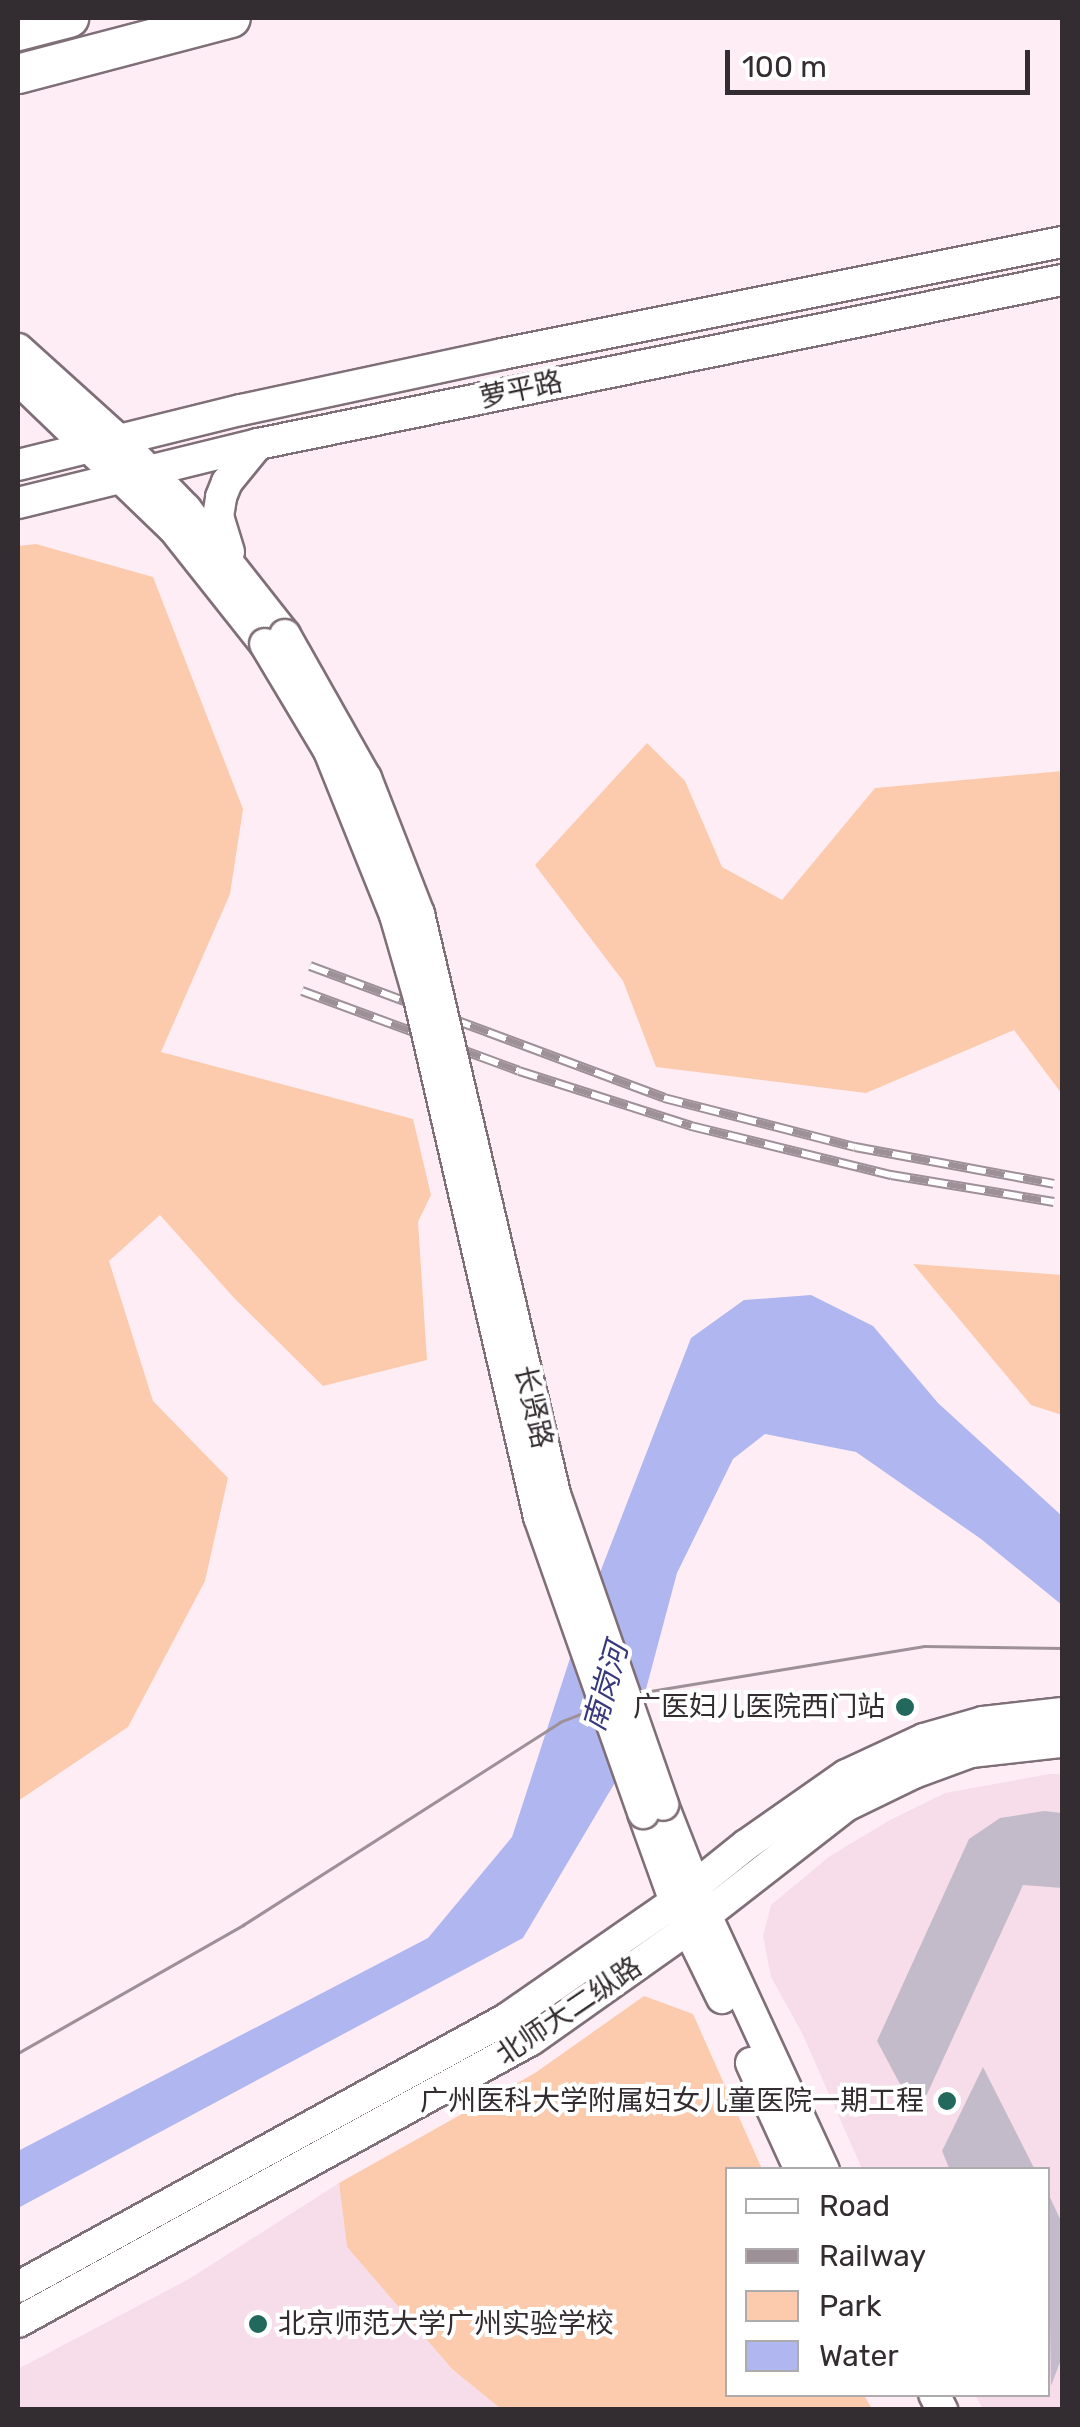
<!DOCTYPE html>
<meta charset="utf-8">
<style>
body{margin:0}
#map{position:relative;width:1080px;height:2427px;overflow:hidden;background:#ffedf6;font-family:Rubik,"Noto Sans SC",sans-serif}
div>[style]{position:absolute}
.built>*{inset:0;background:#f7ddea}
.green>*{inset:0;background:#fccbad}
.water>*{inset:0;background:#b0b6f0}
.building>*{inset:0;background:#c4bbca}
.roads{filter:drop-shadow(2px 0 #7f6f77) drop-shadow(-2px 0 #7f6f77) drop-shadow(0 2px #7f6f77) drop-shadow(0 -2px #7f6f77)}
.secondary>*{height:30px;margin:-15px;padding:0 15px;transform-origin:15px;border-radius:15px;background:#fff}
.highway>*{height:38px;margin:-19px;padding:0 19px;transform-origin:19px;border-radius:19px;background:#fff}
.tram>*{height:2.5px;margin:-1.25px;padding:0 1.25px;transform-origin:1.25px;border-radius:1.25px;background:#9d9096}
.rail>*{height:10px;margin-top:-5px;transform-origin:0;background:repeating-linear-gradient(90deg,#fff 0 19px,#9d9096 0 38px);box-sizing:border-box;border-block:2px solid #9d9096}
.bridges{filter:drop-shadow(2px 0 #7f6f77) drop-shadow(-2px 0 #7f6f77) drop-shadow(0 2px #7f6f77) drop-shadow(0 -2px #7f6f77)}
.secondary-bridge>*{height:30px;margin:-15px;padding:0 15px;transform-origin:15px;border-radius:15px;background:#fff}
.dots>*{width:28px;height:28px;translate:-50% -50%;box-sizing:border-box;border:5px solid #fff;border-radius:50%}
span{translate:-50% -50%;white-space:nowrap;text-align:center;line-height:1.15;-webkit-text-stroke:8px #fff;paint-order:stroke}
.street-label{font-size:28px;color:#332c30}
.poi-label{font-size:28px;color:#332c30}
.right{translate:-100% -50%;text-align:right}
.left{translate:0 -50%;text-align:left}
.water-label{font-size:30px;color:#38397d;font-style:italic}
.frame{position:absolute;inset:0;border:20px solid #332c30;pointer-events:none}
.legend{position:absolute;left:725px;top:2167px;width:325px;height:230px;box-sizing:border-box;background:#fff;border:2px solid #adabac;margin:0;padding:12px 18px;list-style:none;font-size:30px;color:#332c30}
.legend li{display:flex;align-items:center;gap:20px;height:50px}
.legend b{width:50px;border:2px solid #adabac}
.scale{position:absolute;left:725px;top:50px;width:305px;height:45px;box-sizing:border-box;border:5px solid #332c30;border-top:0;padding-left:12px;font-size:30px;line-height:35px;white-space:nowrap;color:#332c30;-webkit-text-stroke:8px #fff;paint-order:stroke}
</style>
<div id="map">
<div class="built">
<i style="clip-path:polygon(1049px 1774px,1062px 1774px,1062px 2409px,983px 2409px,975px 2395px,1048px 2394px,1048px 2170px,862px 2169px,802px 2033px,771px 1977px,763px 1936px,771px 1905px,830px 1856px,890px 1820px,945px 1793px)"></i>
<i style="clip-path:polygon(339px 2183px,347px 2247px,452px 2369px,501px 2409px,18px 2410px,18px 2369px,189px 2279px)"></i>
</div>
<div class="green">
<i style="clip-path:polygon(36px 544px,153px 577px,243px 809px,230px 894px,161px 1052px,413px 1119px,431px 1195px,418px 1222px,427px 1360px,323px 1386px,235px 1299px,160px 1215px,109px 1261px,153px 1401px,228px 1478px,205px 1581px,128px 1727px,18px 1801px,18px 546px)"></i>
<i style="clip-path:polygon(647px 743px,685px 781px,722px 867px,782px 900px,875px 788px,1062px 771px,1062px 1094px,1014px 1030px,866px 1093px,656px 1067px,623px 981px,535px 865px)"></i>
<i style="clip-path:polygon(913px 1264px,1062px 1275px,1062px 1415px,1031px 1405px)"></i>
<i style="clip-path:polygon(644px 1996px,693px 2014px,762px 2169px,728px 2170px,728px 2394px,864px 2395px,872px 2409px,501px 2409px,452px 2369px,347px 2247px,339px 2183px,535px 2073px)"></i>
</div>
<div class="water">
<i style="clip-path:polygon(811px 1295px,873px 1326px,938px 1403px,1062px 1516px,1062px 1605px,981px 1539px,856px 1452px,765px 1434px,733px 1459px,677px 1573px,626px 1764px,523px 1938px,18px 2208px,18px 2151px,428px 1938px,512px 1837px,587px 1606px,691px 1338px,744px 1300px)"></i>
</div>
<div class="building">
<i style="clip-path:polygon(1044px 1811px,1062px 1813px,1062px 1888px,1023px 1885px,917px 2116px,877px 2041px,969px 1839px,1000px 1818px)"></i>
<i style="clip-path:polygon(983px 2067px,1035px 2170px,950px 2170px,942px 2151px)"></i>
<i style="clip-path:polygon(1048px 2193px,1062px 2223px,1062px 2357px,1051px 2386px)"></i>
</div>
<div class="roads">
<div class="secondary">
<i style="left:18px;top:349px;width:139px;rotate:42.1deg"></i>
<i style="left:121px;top:442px;width:93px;rotate:45.9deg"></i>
<i style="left:186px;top:509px;width:160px;rotate:51.8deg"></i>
<i style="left:18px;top:379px;width:215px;rotate:43.9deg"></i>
<i style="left:173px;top:528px;width:148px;rotate:51.6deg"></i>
<i style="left:18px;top:465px;width:230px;rotate:-13.9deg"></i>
<i style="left:241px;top:410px;width:267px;rotate:-12.1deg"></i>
<i style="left:502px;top:354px;width:571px;rotate:-11.31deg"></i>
<i style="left:18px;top:503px;width:247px;rotate:-13.8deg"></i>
<i style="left:258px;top:444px;width:821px;rotate:-11.53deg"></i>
<i style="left:229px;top:552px;width:37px;rotate:-107deg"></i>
<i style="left:218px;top:517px;width:20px;rotate:-81deg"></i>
<i style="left:221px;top:497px;width:16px;rotate:-68deg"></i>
<i style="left:227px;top:482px;width:49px;rotate:-50.8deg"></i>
<i style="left:663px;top:1805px;width:118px;rotate:68.6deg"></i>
<i style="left:706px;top:1915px;width:281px;rotate:65.2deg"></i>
<i style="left:643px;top:1813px;width:95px;rotate:70.2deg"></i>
<i style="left:675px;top:1902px;width:107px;rotate:63.9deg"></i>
<i style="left:751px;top:2063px;width:118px;rotate:65.4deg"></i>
<i style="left:18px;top:2287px;width:557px;rotate:-28.77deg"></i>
<i style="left:506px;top:2019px;width:206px;rotate:-34.7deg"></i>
<i style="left:675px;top:1902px;width:91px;rotate:-38.8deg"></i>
<i style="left:746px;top:1845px;width:122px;rotate:-35deg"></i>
<i style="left:846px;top:1775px;width:86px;rotate:-24.8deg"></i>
<i style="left:924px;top:1739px;width:61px;rotate:-16.1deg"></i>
<i style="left:983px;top:1722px;width:80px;rotate:-6.5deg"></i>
<i style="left:18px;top:2322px;width:585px;rotate:-28.8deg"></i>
<i style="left:531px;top:2040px;width:192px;rotate:-35.3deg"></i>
<i style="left:688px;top:1929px;width:200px;rotate:-37.9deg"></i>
<i style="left:846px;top:1806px;width:76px;rotate:-25.9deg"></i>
<i style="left:914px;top:1773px;width:61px;rotate:-20.2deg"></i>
<i style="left:971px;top:1752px;width:92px;rotate:-6.3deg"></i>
<i style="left:934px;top:2394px;width:18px;rotate:63deg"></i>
</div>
<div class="highway">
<i style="left:18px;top:31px;width:53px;rotate:-14.3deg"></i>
<i style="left:18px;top:74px;width:220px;rotate:-14.7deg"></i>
</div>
</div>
<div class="tram">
<i style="left:18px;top:2053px;width:259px;rotate:-29.6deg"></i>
<i style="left:243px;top:1925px;width:376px;rotate:-32.6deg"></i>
<i style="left:560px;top:1722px;width:77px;rotate:-21.3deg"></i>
<i style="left:632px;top:1694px;width:296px;rotate:-9.3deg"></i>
<i style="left:924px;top:1646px;width:138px;rotate:0.8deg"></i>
</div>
<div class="rail">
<i style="left:310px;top:966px;width:378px;rotate:20.4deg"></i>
<i style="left:664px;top:1098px;width:197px;rotate:14.4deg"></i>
<i style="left:855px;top:1147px;width:202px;rotate:10.5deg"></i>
<i style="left:302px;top:991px;width:231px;rotate:20.2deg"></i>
<i style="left:519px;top:1071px;width:181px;rotate:17.7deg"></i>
<i style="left:691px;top:1126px;width:206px;rotate:13.8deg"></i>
<i style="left:891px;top:1175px;width:165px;rotate:9.4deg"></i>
</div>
<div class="bridges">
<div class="secondary-bridge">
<i style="left:285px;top:635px;width:164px;rotate:60.5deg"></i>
<i style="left:366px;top:778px;width:146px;rotate:68.7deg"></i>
<i style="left:419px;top:914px;width:596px;rotate:76.8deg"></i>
<i style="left:555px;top:1494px;width:329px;rotate:70.8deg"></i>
<i style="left:265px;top:644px;width:125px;rotate:59.1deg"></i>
<i style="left:329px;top:751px;width:177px;rotate:68.1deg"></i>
<i style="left:395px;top:915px;width:86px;rotate:73.9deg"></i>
<i style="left:419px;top:998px;width:533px;rotate:76.98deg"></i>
<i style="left:539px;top:1517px;width:314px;rotate:70.6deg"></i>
</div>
</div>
<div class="dots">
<i style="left:905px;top:1707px;background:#22685c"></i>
<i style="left:947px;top:2101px;background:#22685c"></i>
<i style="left:258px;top:2324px;background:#22685c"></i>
</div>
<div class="street-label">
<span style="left:521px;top:390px;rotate:-12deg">萝平路</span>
<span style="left:533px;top:1407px;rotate:77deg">长贤路</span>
<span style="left:569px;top:2011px;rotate:-34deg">北师大二纵路</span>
</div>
<div class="poi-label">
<span class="right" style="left:885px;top:1707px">广医妇儿医院西门站</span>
<span class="right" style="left:924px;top:2101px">广州医科大学附属妇女儿童医院一期工程</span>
<span class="left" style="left:278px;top:2324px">北京师范大学广州实验学校</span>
</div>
<div class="water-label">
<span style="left:606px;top:1687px;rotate:-74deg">南岗河</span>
</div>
<div class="frame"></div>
<ul class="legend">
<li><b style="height:12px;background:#fff"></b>Road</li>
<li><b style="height:12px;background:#9d9096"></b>Railway</li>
<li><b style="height:28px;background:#fccbad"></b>Park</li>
<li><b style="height:28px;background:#b0b6f0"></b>Water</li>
</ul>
<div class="scale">100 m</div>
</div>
